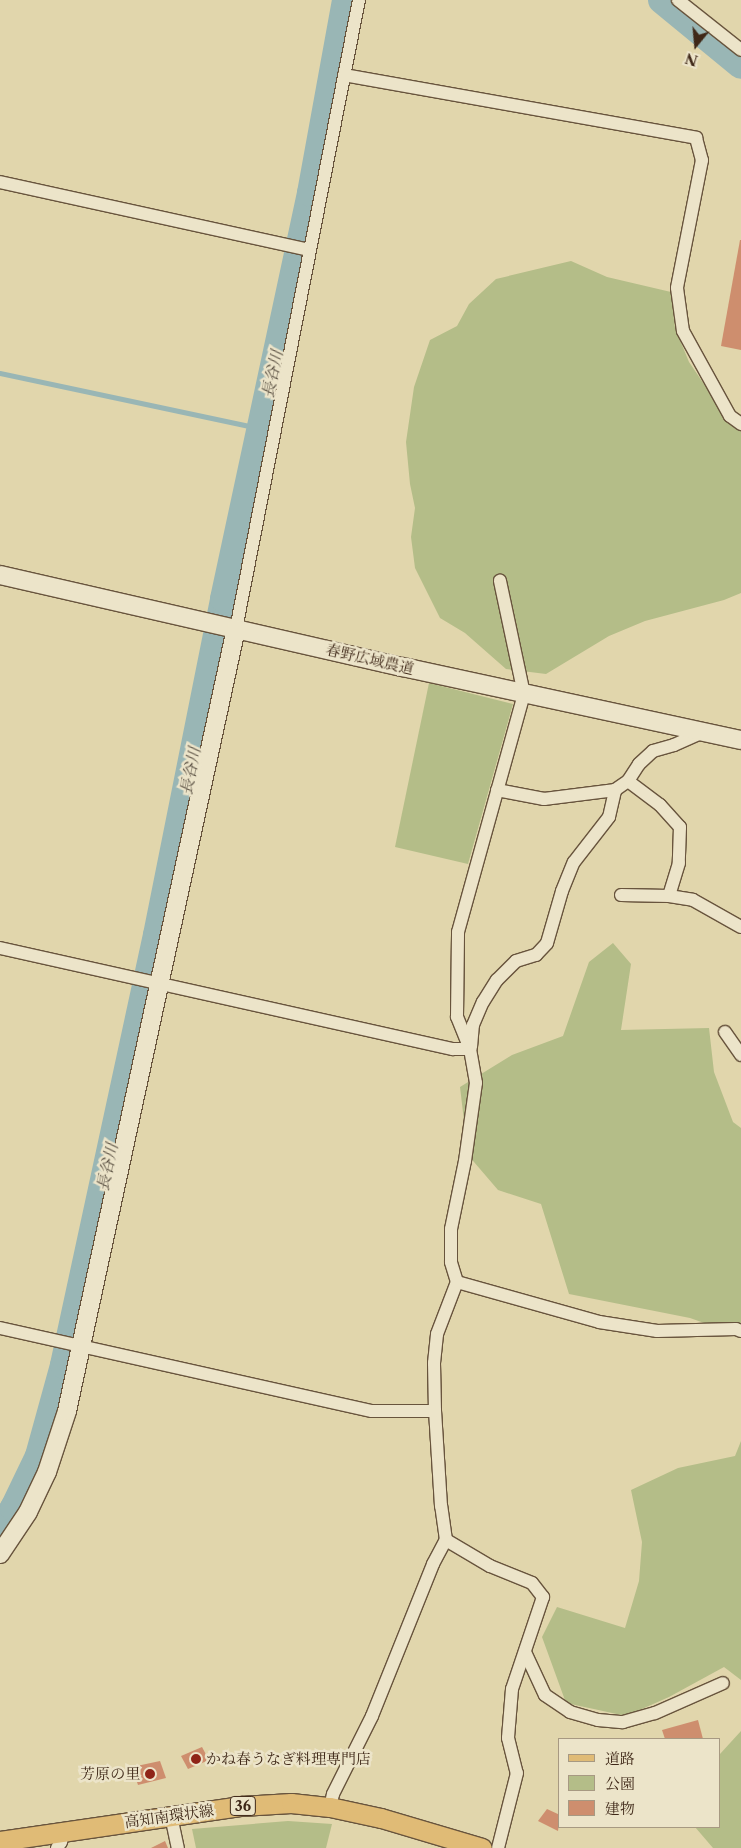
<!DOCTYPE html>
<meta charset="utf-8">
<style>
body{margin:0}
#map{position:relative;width:741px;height:1848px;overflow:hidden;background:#e1d6ac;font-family:"Libre Caslon Text","Noto Serif JP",serif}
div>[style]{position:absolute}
.green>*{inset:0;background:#b4bd88}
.stream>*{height:4.5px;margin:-2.25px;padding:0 2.25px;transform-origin:2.25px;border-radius:2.25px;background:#99b6b5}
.river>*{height:28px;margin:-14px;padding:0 14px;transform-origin:14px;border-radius:14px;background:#99b6b5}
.building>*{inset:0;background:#ce8e6e}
.roads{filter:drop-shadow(1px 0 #68543d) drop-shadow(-1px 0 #68543d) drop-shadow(0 1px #68543d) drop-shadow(0 -1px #68543d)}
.street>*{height:12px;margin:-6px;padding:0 6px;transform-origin:6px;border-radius:6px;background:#ece4c9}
.secondary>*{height:18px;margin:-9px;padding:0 9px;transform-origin:9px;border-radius:9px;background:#ece4c9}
.primary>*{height:19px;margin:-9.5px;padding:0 9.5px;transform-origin:9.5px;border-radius:9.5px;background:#e0bb76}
.dots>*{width:14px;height:14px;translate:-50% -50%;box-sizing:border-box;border:2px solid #ece4c9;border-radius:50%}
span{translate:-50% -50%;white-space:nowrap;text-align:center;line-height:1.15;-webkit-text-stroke:5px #ece4c9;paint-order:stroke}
.shield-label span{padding:1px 4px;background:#ece4c9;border:1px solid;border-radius:4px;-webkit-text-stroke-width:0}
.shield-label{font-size:14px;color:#3f2818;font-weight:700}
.street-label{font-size:15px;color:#3f2818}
.poi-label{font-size:15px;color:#3f2818}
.left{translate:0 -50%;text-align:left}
.right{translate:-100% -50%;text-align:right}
.water-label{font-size:16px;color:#564c3f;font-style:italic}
.legend{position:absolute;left:558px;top:1738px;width:162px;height:90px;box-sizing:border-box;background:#ece4c9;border:1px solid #a79982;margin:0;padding:6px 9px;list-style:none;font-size:15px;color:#3f2818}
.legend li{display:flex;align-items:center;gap:10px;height:25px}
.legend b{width:25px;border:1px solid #a79982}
.north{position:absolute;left:671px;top:20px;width:50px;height:50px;-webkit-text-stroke:4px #ece4c9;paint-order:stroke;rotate:197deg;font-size:14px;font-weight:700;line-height:20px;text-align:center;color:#3f2818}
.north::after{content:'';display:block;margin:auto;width:18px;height:22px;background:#3f2818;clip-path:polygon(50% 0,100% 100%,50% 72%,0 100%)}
</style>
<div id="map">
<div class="green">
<i style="clip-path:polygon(571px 261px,607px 277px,671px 292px,675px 328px,689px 362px,727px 418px,741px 428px,741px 593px,724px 600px,645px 621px,609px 636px,546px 674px,506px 669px,465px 633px,440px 618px,415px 568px,411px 537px,415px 508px,410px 484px,406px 442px,414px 387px,430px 340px,457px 326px,469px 304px,496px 279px)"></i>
<i style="clip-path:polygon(429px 683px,513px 704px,468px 864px,395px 847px)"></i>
<i style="clip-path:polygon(613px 943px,631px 964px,621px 1030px,709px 1028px,714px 1072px,733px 1122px,741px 1128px,741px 1336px,690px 1318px,569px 1294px,541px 1204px,498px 1190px,468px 1155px,460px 1087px,512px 1055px,563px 1036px,589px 962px)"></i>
<i style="clip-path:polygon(741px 1441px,741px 1680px,724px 1667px,669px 1697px,626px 1716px,566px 1703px,542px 1637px,557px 1607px,625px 1628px,639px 1581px,642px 1542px,631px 1490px,678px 1468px,735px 1456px)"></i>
<i style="clip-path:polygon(741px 1731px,741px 1848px,713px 1848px,695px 1827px,720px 1827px,720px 1754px)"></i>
<i style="clip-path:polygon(288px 1821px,332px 1824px,326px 1848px,196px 1848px,192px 1829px)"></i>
</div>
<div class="stream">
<i style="left:0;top:373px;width:265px;rotate:12deg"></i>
</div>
<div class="river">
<i style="left:662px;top:0;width:102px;rotate:39.4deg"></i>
<i style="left:0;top:1531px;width:27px;rotate:-59deg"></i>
<i style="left:14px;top:1508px;width:58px;rotate:-64.3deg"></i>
<i style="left:39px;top:1456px;width:94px;rotate:-74.6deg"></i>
<i style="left:64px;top:1365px;width:440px;rotate:-77.8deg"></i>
<i style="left:157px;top:935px;width:343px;rotate:-78.7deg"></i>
<i style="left:224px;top:599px;width:415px;rotate:-77.9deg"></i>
<i style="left:311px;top:193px;width:196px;rotate:-79.7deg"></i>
</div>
<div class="building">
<i style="clip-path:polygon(740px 240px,741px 240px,741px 350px,721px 346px)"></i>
<i style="clip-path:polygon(698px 1720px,703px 1739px,665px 1739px,662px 1730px)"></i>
<i style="clip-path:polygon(202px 1747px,209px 1760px,188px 1769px,181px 1756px)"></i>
<i style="clip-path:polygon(160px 1761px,166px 1778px,138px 1785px,132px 1767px)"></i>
<i style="clip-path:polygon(547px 1809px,560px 1815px,558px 1831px,538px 1821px)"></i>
<i style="clip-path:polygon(165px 1841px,168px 1848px,151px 1848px)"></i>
</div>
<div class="roads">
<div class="street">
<i style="left:678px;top:0;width:80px;rotate:38.4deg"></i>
<i style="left:344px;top:75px;width:358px;rotate:10.1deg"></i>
<i style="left:696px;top:138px;width:23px;rotate:75deg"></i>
<i style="left:702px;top:160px;width:130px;rotate:101.1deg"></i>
<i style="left:677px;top:288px;width:43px;rotate:82.1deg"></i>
<i style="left:683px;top:331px;width:97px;rotate:61.1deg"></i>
<i style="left:730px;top:416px;width:14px;rotate:36deg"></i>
<i style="left:0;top:182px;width:316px;rotate:12.4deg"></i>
<i style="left:236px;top:629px;width:641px;rotate:-78.94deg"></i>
<i style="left:628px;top:781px;width:40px;rotate:37deg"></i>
<i style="left:660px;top:805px;width:30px;rotate:48deg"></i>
<i style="left:680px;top:827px;width:36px;rotate:92deg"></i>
<i style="left:679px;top:863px;width:34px;rotate:107deg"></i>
<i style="left:497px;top:790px;width:48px;rotate:10.8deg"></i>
<i style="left:544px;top:799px;width:72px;rotate:-7.2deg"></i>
<i style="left:615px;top:790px;width:16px;rotate:-35deg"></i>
<i style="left:628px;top:781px;width:20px;rotate:-57deg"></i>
<i style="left:639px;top:764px;width:19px;rotate:-43deg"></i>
<i style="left:653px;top:751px;width:22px;rotate:-16deg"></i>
<i style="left:674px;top:745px;width:32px;rotate:-24deg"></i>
<i style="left:621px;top:895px;width:48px;rotate:1.2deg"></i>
<i style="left:669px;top:896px;width:24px;rotate:9deg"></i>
<i style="left:693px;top:900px;width:55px;rotate:29.4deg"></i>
<i style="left:0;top:948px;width:464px;rotate:12.6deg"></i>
<i style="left:453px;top:1049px;width:17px"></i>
<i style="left:725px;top:1032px;width:28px;rotate:55deg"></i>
<i style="left:471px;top:1047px;width:22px;rotate:-85deg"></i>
<i style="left:473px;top:1025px;width:25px;rotate:-67deg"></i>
<i style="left:483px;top:1002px;width:26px;rotate:-58deg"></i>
<i style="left:497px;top:980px;width:27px;rotate:-45deg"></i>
<i style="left:516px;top:961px;width:21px;rotate:-17deg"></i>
<i style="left:536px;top:955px;width:16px;rotate:-47deg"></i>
<i style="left:547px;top:943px;width:54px;rotate:-73.9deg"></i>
<i style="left:562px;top:891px;width:31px;rotate:-68deg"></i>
<i style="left:574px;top:862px;width:57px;rotate:-52.1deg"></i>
<i style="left:609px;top:817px;width:28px;rotate:-77deg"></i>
<i style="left:457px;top:1282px;width:148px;rotate:15.7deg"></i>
<i style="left:599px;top:1322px;width:59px;rotate:8.8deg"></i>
<i style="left:657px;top:1331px;width:79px;rotate:-1.5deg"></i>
<i style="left:736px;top:1329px;width:5px;rotate:22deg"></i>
<i style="left:0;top:1328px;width:381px;rotate:12.6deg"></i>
<i style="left:372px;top:1411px;width:63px"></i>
<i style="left:446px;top:1540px;width:51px;rotate:30.6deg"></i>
<i style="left:490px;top:1566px;width:45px;rotate:22deg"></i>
<i style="left:532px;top:1583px;width:18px;rotate:52deg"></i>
<i style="left:543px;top:1597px;width:97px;rotate:108.6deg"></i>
<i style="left:512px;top:1689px;width:49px;rotate:94.7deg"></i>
<i style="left:508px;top:1738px;width:36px;rotate:76deg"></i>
<i style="left:517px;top:1773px;width:77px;rotate:104.2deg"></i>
<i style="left:525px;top:1652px;width:47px;rotate:65.1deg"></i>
<i style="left:545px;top:1695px;width:30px;rotate:34deg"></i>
<i style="left:570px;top:1712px;width:29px;rotate:16deg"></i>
<i style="left:598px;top:1720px;width:25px;rotate:5deg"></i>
<i style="left:623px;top:1722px;width:33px;rotate:-16deg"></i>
<i style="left:655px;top:1713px;width:74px;rotate:-23.8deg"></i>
<i style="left:330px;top:1807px;width:13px;rotate:-77deg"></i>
<i style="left:333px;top:1794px;width:87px;rotate:-63.4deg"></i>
<i style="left:372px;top:1716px;width:164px;rotate:-68.1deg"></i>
<i style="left:433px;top:1564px;width:27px;rotate:-62deg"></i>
<i style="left:446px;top:1540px;width:34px;rotate:-98deg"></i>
<i style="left:441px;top:1506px;width:95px;rotate:-93.6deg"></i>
<i style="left:435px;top:1411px;width:48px;rotate:-91.2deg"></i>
<i style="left:434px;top:1363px;width:29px;rotate:-84deg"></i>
<i style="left:437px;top:1334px;width:56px;rotate:-69deg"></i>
<i style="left:457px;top:1282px;width:21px;rotate:-107deg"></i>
<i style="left:451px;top:1262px;width:33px;rotate:-90deg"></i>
<i style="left:451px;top:1229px;width:69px;rotate:-78.4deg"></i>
<i style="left:465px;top:1161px;width:79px;rotate:-82deg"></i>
<i style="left:476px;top:1083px;width:35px;rotate:-100deg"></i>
<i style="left:470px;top:1049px;width:35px;rotate:-112deg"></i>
<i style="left:457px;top:1017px;width:85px;rotate:-89.3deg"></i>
<i style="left:458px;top:932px;width:247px;rotate:-74.5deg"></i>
<i style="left:524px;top:694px;width:116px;rotate:-102deg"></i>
<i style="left:171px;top:1816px;width:33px;rotate:78deg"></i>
<i style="left:57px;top:1848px;width:7px;rotate:-56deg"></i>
<i style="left:61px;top:1842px;width:11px;rotate:-75deg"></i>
</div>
<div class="secondary">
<i style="left:0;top:575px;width:413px;rotate:12.9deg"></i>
<i style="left:403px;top:667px;width:346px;rotate:12.2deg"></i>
<i style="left:0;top:1554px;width:50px;rotate:-56.3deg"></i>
<i style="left:28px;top:1512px;width:44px;rotate:-64.6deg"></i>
<i style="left:47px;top:1472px;width:64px;rotate:-71.8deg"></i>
<i style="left:67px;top:1411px;width:800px;rotate:-77.81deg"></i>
</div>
<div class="primary">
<i style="left:0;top:1841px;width:244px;rotate:-8.3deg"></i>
<i style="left:241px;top:1806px;width:50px;rotate:-3.4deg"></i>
<i style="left:291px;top:1803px;width:39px;rotate:6deg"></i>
<i style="left:330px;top:1807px;width:52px;rotate:12.2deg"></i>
<i style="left:381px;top:1818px;width:105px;rotate:16.5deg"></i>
</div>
</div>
<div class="dots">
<i style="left:196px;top:1759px;background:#8f2418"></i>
<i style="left:150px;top:1774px;background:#8f2418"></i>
</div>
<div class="shield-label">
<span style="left:243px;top:1806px">36</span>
</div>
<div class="street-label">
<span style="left:370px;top:659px;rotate:13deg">春野広域農道</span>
<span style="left:169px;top:1816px;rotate:-8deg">高知南環状線</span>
</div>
<div class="poi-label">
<span class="left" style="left:206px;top:1759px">かね春うなぎ料理専門店</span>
<span class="right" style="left:140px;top:1774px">芳原の里</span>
</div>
<div class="water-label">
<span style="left:272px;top:374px;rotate:-78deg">長谷川</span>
<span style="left:190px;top:771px;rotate:-79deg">長谷川</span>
<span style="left:107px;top:1167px;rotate:-78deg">長谷川</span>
</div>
<ul class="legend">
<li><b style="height:6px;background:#e0bb76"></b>道路</li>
<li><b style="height:14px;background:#b4bd88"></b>公園</li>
<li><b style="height:14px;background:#ce8e6e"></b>建物</li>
</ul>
<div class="north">N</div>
</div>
